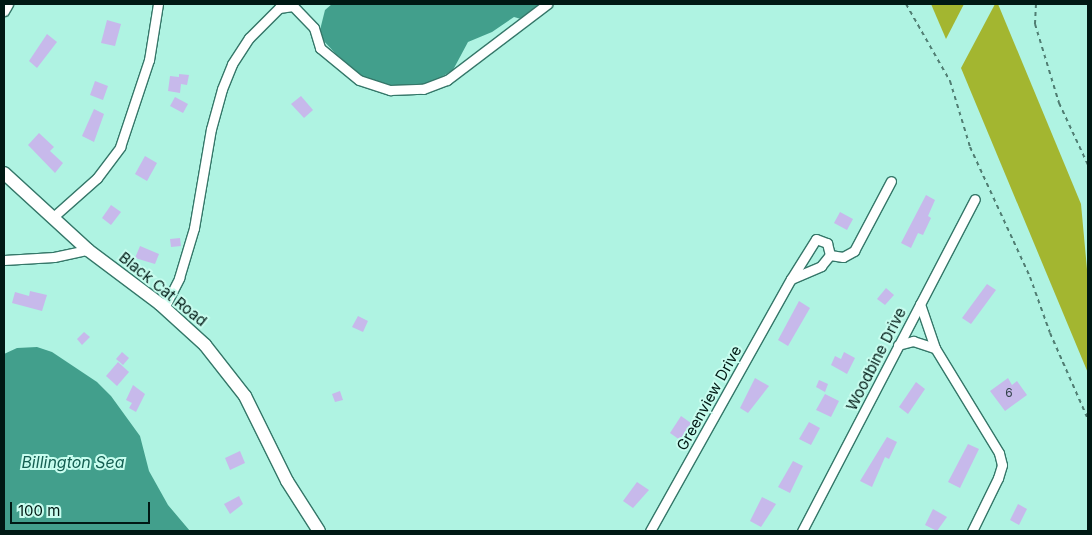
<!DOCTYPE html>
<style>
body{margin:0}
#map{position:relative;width:1092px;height:535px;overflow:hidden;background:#aff3e2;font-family:Inter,sans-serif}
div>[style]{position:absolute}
.forest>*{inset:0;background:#a3b630}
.water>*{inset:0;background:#429f8c}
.building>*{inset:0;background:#c7b9eb}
.path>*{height:2px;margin-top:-1px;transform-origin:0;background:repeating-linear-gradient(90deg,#507d72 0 4px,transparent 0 8px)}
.roads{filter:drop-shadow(1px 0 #357769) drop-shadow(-1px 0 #357769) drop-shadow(0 1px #357769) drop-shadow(0 -1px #357769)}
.street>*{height:9px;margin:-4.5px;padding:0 4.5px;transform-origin:4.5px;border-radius:4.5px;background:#fff}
.secondary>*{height:12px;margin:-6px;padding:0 6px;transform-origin:6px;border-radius:6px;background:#fff}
span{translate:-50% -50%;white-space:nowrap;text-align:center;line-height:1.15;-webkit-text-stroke:4px #c8fdef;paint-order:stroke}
.number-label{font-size:12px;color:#32414a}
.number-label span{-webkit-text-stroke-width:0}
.street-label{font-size:15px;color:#001914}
.water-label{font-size:16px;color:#155f52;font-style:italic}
.frame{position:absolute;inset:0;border:5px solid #001914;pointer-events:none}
.scale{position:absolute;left:10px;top:502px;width:140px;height:22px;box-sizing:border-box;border:2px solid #001914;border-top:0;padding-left:6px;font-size:15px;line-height:18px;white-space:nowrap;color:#001914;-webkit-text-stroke:4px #c8fdef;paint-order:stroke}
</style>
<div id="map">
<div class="forest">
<i style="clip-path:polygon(931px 4px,964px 4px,946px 39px)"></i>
<i style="clip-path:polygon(995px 4px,998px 4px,1081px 204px,1088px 280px,1088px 373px,961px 68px)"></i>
</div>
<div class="water">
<i style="clip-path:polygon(332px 4px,539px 4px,521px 19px,514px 17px,492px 32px,468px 42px,453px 70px,425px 87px,385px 86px,364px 78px,335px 53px,322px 39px,320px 30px,325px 10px)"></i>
<i style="clip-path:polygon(37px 347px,52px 352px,97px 382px,111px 396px,140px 436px,149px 471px,168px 505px,190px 531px,4px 531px,4px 354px,17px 348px)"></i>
</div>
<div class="building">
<i style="clip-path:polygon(107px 20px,121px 24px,115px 46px,101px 43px)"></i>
<i style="clip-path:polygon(47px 34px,57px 42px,37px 68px,29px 61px)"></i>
<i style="clip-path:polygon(179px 74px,189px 75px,187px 85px,181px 84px,180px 93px,168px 91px,170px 76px,179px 77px)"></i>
<i style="clip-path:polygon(95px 81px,108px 86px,103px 100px,90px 95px)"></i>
<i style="clip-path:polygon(301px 96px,313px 110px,304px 118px,291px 104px)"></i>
<i style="clip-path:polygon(175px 97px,188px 104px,183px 113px,170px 106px)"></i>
<i style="clip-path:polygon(94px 109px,104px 114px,94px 142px,82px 136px)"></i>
<i style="clip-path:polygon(39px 133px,54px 147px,50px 151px,63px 163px,55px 173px,28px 145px)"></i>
<i style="clip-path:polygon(145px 156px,157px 163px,147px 181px,135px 174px)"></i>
<i style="clip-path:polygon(926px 195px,935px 200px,928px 216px,931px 218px,923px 235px,918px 233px,911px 248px,901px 243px)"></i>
<i style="clip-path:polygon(111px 205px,121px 212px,111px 225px,102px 218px)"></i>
<i style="clip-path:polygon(840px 212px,853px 219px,847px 230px,834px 223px)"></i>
<i style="clip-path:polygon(180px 238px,181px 246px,171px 247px,170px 239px)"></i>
<i style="clip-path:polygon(140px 246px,159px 254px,155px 264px,135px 258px)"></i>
<i style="clip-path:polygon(987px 284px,996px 290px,971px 324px,962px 318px)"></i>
<i style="clip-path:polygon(886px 288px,894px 295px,885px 305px,877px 299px)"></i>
<i style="clip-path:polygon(30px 291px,47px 295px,42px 311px,12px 303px,15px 292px,29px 296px)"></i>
<i style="clip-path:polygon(799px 301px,810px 308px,788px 346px,778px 340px)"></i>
<i style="clip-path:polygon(358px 316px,368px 321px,363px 332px,352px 327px)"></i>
<i style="clip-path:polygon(84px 332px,90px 337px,82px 345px,77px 339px)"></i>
<i style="clip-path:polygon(122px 352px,129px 358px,123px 365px,116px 359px)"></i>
<i style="clip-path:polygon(844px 352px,855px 358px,847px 374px,831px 365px,835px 356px,841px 359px)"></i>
<i style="clip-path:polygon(118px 362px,129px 372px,117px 386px,106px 376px)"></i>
<i style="clip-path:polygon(755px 378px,769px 386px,748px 413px,740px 408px)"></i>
<i style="clip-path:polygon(1008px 378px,1012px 385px,1017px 381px,1027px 395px,1005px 411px,990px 391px)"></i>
<i style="clip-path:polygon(819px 380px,828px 384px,825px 392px,816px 387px)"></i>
<i style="clip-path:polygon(916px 382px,925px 389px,908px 414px,899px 407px)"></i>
<i style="clip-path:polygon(133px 385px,145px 394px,136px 412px,129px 408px,132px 403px,126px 400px)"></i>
<i style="clip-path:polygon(340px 391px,343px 400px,335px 402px,332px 394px)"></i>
<i style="clip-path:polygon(825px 394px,839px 401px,831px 417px,816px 410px)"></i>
<i style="clip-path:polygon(681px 416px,691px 423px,680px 440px,670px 433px)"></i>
<i style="clip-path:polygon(809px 422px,820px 428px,811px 445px,799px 439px)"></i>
<i style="clip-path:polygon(887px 437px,897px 442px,889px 459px,885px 457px,872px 487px,860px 481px)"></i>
<i style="clip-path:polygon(968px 444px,979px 449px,960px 488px,948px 482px)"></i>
<i style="clip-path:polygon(240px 451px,245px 463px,230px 470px,225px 458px)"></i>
<i style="clip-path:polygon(793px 461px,803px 466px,790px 493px,778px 487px)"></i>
<i style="clip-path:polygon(637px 482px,649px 490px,633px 508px,623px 501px)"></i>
<i style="clip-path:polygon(239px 496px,243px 504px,230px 514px,224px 504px)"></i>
<i style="clip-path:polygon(762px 497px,776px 504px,761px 527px,750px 521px)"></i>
<i style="clip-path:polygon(1018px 504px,1027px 509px,1019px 525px,1010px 520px)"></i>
<i style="clip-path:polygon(933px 509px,947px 517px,937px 531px,925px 525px)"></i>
</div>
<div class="path">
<i style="left:906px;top:4px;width:89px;rotate:60.3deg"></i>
<i style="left:950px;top:81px;width:69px;rotate:73.1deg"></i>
<i style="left:970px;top:147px;width:143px;rotate:65.2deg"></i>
<i style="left:1030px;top:277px;width:59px;rotate:70.3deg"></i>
<i style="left:1050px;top:333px;width:94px;rotate:66.2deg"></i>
<i style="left:1036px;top:4px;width:20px;rotate:93deg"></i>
<i style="left:1035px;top:24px;width:83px;rotate:73.1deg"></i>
<i style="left:1059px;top:103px;width:68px;rotate:64.9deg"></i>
</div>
<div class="roads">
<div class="street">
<i style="left:4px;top:11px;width:8px;rotate:-60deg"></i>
<i style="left:52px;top:218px;width:60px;rotate:-41.6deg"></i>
<i style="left:97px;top:178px;width:39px;rotate:-53deg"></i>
<i style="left:120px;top:147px;width:92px;rotate:-71.6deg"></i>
<i style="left:149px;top:60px;width:57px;rotate:-80.9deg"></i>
<i style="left:4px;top:260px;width:50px;rotate:-3.4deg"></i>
<i style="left:54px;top:257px;width:35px;rotate:-12deg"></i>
<i style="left:791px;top:279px;width:47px;rotate:-58deg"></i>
<i style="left:816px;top:239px;width:12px;rotate:20deg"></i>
<i style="left:827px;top:243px;width:12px;rotate:76deg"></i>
<i style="left:920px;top:304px;width:46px;rotate:71.2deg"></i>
<i style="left:164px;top:308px;width:34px;rotate:-63deg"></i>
<i style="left:179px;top:278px;width:52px;rotate:-73.3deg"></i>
<i style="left:194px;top:228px;width:100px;rotate:-80.3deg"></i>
<i style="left:211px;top:129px;width:41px;rotate:-74.6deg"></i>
<i style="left:222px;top:89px;width:27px;rotate:-68deg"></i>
<i style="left:232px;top:64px;width:31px;rotate:-57deg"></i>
<i style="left:249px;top:38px;width:42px;rotate:-45deg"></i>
<i style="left:279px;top:8px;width:14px;rotate:-8deg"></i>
<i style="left:293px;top:6px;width:30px;rotate:46deg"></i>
<i style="left:314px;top:28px;width:21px;rotate:73deg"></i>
<i style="left:320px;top:48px;width:50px;rotate:39.4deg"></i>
<i style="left:359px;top:80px;width:33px;rotate:18deg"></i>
<i style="left:390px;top:90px;width:33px;rotate:-2deg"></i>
<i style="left:423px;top:89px;width:26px;rotate:-21deg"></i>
<i style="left:447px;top:80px;width:126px;rotate:-37.2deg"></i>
<i style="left:898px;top:345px;width:16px;rotate:-15deg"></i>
<i style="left:913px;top:341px;width:23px;rotate:18deg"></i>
<i style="left:935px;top:348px;width:123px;rotate:58.6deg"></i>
<i style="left:999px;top:453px;width:12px;rotate:76deg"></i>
<i style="left:1002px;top:465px;width:14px;rotate:107deg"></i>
<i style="left:998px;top:478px;width:59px;rotate:116.1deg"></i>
<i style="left:650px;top:531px;width:289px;rotate:-60.8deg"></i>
<i style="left:791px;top:279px;width:33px;rotate:-23deg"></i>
<i style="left:821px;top:266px;width:14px;rotate:-51deg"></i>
<i style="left:830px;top:255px;width:13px;rotate:9deg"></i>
<i style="left:843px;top:257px;width:13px;rotate:-29deg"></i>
<i style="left:854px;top:251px;width:79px;rotate:-62.1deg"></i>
<i style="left:802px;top:531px;width:374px;rotate:-62.5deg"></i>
</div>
<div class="secondary">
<i style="left:4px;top:173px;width:114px;rotate:42.5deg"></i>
<i style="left:88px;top:250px;width:90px;rotate:36.9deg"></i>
<i style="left:160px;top:304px;width:61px;rotate:42.3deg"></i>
<i style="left:205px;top:345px;width:65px;rotate:51.9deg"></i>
<i style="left:245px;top:396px;width:95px;rotate:63.7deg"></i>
<i style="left:287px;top:481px;width:59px;rotate:57.4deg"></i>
</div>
</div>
<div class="number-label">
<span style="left:1009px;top:393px">6</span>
</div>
<div class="street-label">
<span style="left:163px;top:289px;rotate:39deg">Black Cat Road</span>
<span style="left:876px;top:359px;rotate:-63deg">Woodbine Drive</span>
<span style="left:709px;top:398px;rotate:-61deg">Greenview Drive</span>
</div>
<div class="water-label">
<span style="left:73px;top:462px">Billington Sea</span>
</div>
<div class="frame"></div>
<div class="scale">100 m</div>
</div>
